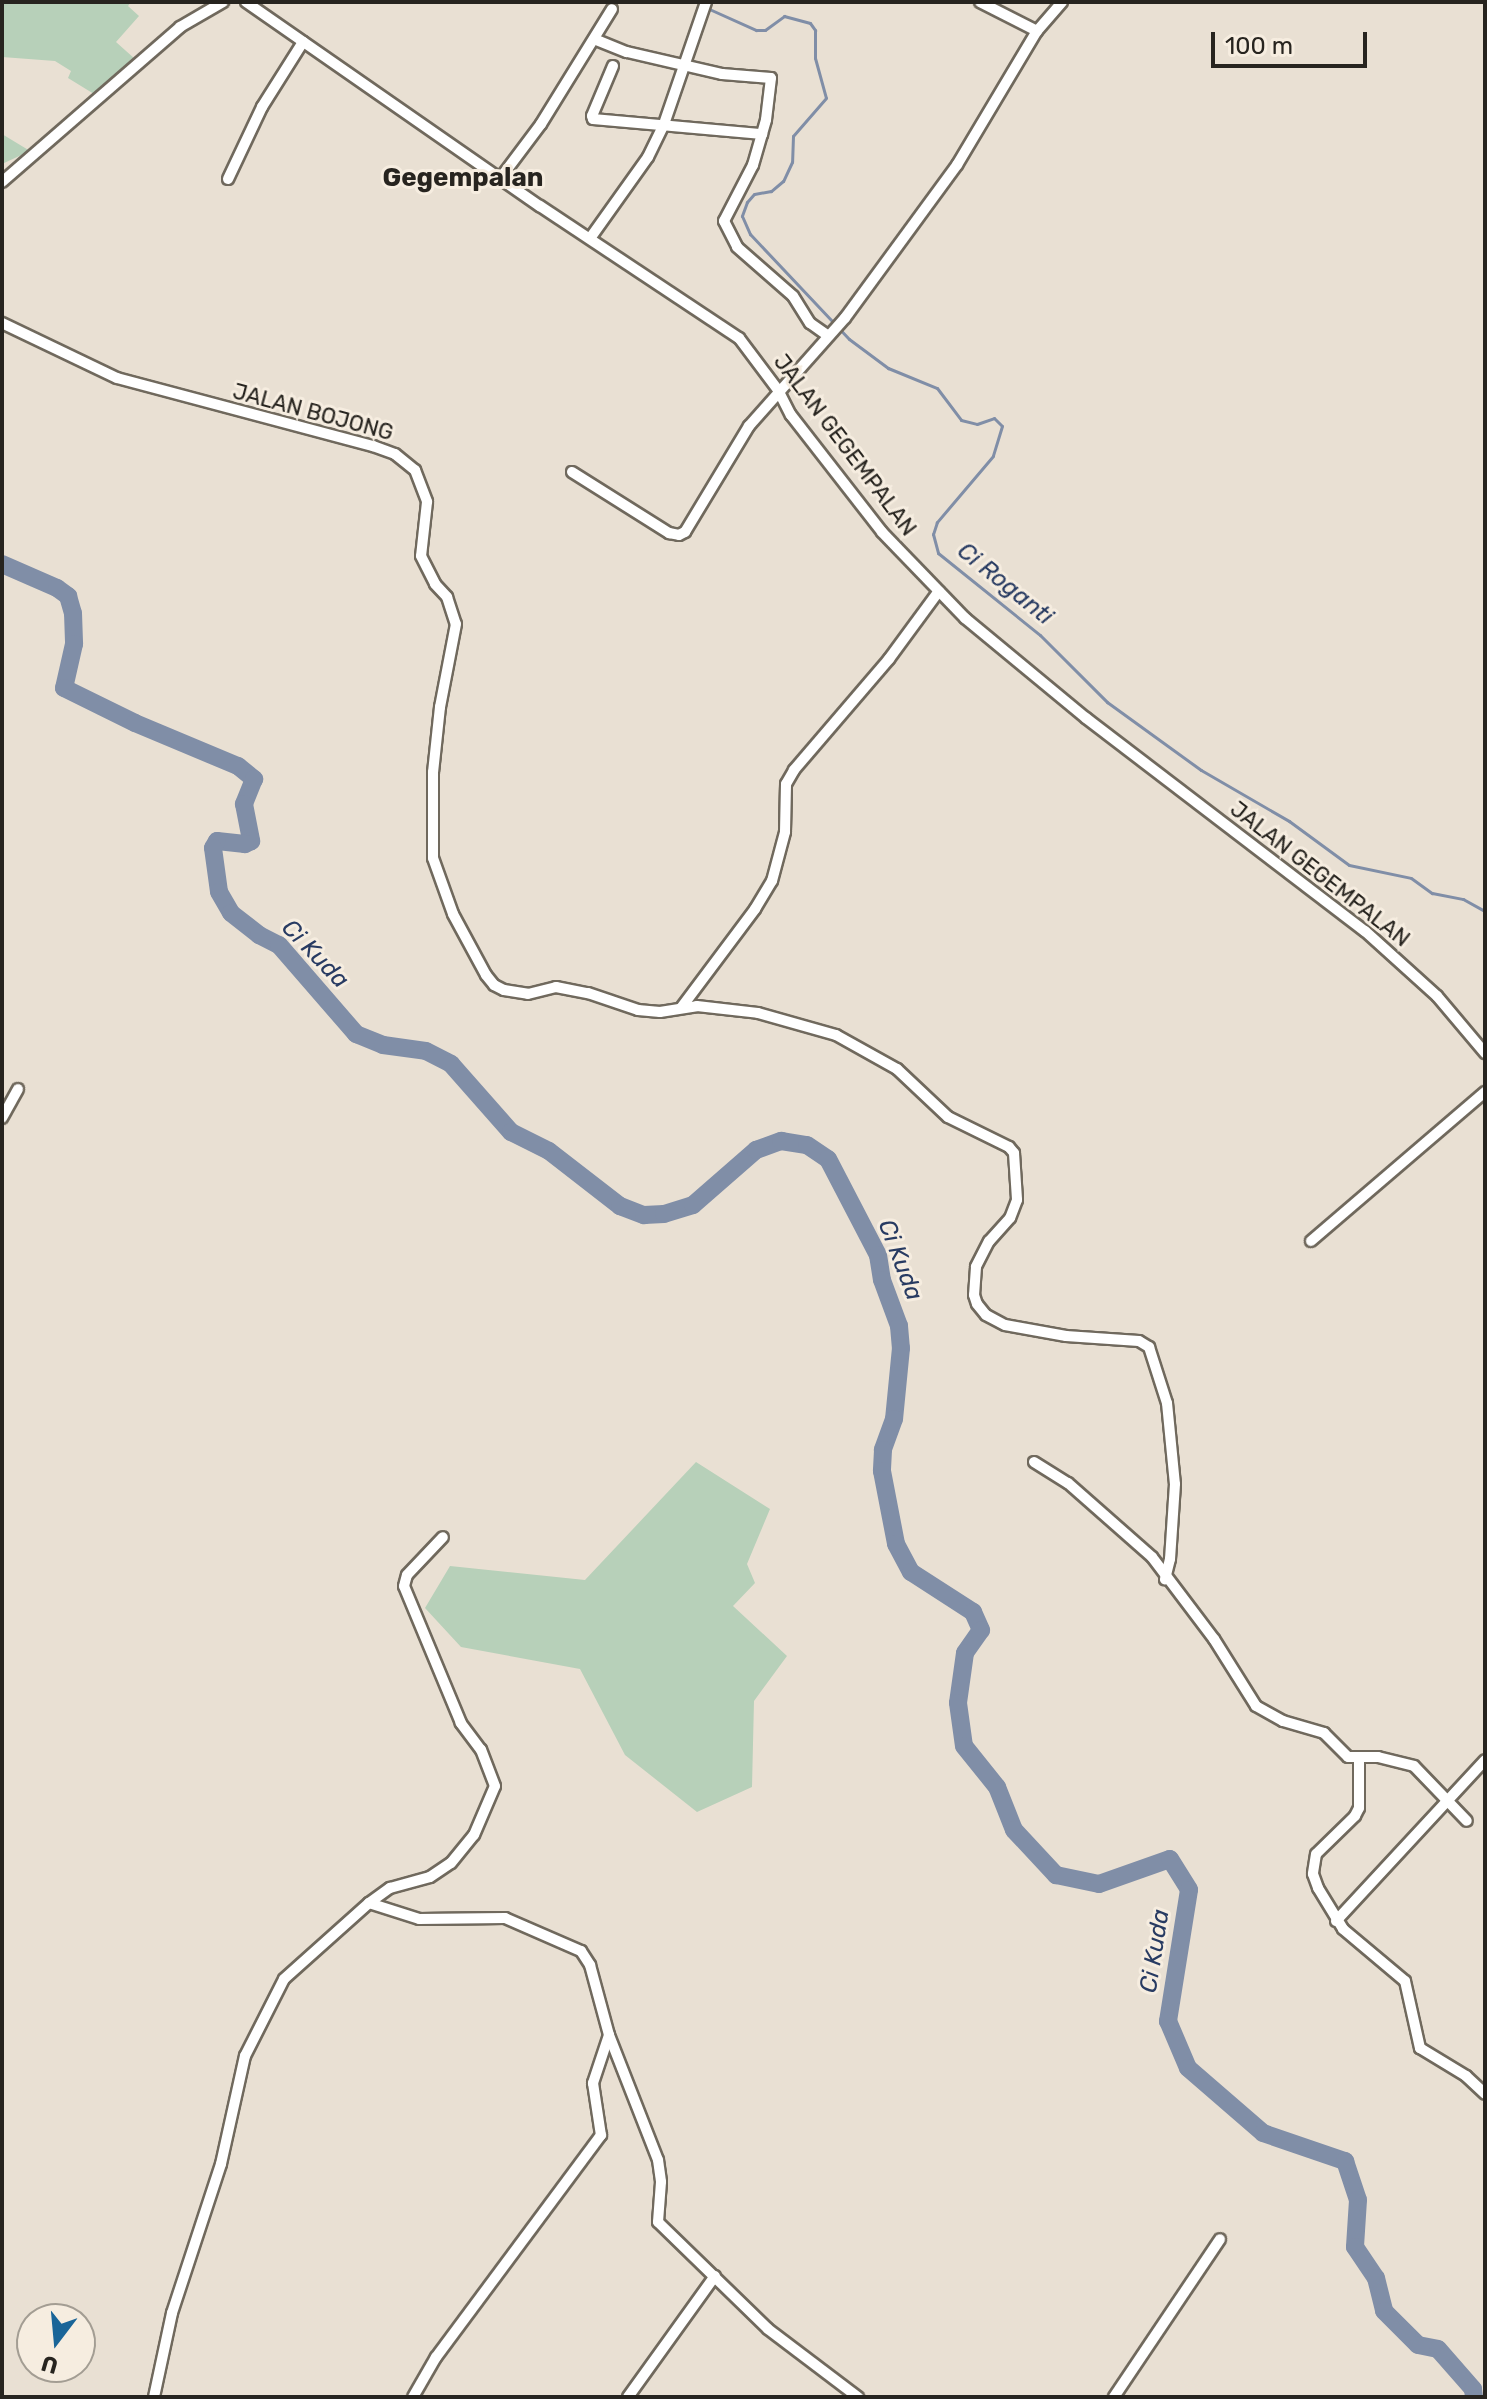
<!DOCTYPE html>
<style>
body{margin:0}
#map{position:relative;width:1487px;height:2399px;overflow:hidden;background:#e9e0d3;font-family:Rubik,sans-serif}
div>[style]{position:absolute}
.green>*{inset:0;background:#b7d0b9}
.stream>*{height:3px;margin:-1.5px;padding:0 1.5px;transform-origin:1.5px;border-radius:1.5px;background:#808ea7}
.river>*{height:18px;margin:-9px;padding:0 9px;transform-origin:9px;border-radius:9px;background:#808ea7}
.roads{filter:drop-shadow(2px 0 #70695d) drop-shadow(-2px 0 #70695d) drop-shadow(0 2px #70695d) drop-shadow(0 -2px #70695d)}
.street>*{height:10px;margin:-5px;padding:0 5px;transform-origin:5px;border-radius:5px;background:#fff}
span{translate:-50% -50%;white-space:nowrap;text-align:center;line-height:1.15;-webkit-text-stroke:6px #f6ede0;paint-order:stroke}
.street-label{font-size:22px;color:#27241f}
.water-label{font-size:24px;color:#283b62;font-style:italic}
.quarter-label{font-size:26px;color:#27241f;font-weight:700}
.frame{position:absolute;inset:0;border:4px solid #27241f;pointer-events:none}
.north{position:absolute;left:16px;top:2303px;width:80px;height:80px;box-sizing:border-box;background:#f6ede0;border:2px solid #a39d93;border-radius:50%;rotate:196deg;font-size:22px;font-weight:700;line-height:32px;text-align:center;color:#27241f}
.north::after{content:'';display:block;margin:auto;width:28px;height:36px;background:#1a6598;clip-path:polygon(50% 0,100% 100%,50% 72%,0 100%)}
.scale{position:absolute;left:1211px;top:32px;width:156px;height:36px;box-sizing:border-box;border:4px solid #27241f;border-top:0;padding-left:10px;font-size:24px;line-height:28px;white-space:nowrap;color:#27241f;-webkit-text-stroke:6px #f6ede0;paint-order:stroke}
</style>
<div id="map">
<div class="green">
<i style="clip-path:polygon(2px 2px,131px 2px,128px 6px,139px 16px,116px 42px,135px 59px,94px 94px,68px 78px,71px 71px,55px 61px,2px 57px)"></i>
<i style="clip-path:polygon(2px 134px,30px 151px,2px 164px)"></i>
<i style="clip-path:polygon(696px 1462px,770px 1509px,747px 1564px,755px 1583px,733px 1606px,787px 1656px,754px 1701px,752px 1787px,697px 1812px,625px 1755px,580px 1669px,461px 1647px,425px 1608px,450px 1566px,585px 1580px)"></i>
</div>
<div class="stream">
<i style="left:707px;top:8px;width:54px;rotate:24.2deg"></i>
<i style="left:756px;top:30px;width:9px"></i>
<i style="left:765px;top:30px;width:24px;rotate:-36deg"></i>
<i style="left:784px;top:16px;width:27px;rotate:15deg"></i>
<i style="left:810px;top:23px;width:9px;rotate:54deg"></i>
<i style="left:815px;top:30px;width:28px;rotate:90deg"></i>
<i style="left:815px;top:58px;width:41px;rotate:74.6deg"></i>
<i style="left:826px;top:98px;width:50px;rotate:131deg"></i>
<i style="left:793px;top:136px;width:26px;rotate:92deg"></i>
<i style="left:792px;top:162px;width:21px;rotate:115deg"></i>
<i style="left:783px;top:181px;width:16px;rotate:140deg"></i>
<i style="left:771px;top:191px;width:17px;rotate:170deg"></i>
<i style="left:754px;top:194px;width:11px;rotate:131deg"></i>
<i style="left:747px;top:202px;width:15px;rotate:110deg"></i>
<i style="left:742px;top:216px;width:20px;rotate:66deg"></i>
<i style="left:750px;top:234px;width:144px;rotate:46.7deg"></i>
<i style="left:849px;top:339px;width:49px;rotate:36.6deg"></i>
<i style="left:888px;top:368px;width:53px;rotate:22.2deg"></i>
<i style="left:937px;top:388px;width:40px;rotate:53deg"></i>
<i style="left:961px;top:420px;width:16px;rotate:14deg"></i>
<i style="left:977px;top:424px;width:18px;rotate:-19deg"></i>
<i style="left:994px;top:418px;width:11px;rotate:45deg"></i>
<i style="left:1002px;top:426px;width:31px;rotate:107deg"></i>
<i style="left:993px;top:456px;width:87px;rotate:130.3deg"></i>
<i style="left:937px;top:522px;width:13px;rotate:108deg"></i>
<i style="left:933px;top:534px;width:20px;rotate:75deg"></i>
<i style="left:938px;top:553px;width:131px;rotate:38.8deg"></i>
<i style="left:1040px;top:635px;width:95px;rotate:45deg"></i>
<i style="left:1107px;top:702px;width:116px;rotate:35.9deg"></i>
<i style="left:1201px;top:770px;width:102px;rotate:30.1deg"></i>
<i style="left:1289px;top:821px;width:74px;rotate:36.3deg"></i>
<i style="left:1349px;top:865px;width:63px;rotate:11.8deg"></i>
<i style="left:1411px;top:878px;width:26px;rotate:36deg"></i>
<i style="left:1432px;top:893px;width:32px;rotate:11deg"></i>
<i style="left:1463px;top:899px;width:25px;rotate:29deg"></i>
</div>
<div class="river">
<i style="left:2px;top:564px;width:60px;rotate:23.6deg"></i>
<i style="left:57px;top:588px;width:14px;rotate:36deg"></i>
<i style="left:68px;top:596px;width:18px;rotate:74deg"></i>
<i style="left:73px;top:613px;width:31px;rotate:88deg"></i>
<i style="left:74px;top:644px;width:45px;rotate:102.8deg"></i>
<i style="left:64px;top:688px;width:79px;rotate:26.2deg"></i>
<i style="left:135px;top:723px;width:112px;rotate:22.7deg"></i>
<i style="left:238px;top:766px;width:21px;rotate:39deg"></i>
<i style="left:254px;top:779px;width:27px;rotate:112deg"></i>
<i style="left:244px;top:804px;width:38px;rotate:79deg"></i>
<i style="left:251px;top:841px;width:7px;rotate:153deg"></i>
<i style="left:245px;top:844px;width:28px;rotate:-174deg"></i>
<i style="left:217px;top:841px;width:8px;rotate:120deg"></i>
<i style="left:213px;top:848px;width:44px;rotate:82.2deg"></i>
<i style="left:219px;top:892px;width:24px;rotate:60deg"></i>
<i style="left:231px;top:913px;width:36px;rotate:38deg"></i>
<i style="left:259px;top:935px;width:22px;rotate:27deg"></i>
<i style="left:279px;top:945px;width:118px;rotate:49.1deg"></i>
<i style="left:356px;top:1034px;width:29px;rotate:22deg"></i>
<i style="left:383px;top:1045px;width:43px;rotate:7.9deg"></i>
<i style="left:426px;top:1051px;width:28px;rotate:27deg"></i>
<i style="left:451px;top:1064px;width:91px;rotate:48.6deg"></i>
<i style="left:511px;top:1132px;width:42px;rotate:26.6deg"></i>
<i style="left:549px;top:1151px;width:90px;rotate:37.8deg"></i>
<i style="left:620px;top:1206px;width:26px;rotate:21deg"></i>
<i style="left:644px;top:1215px;width:20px;rotate:-3deg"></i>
<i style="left:664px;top:1214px;width:30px;rotate:-17deg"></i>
<i style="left:693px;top:1205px;width:84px;rotate:-41.1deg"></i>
<i style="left:756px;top:1150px;width:27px;rotate:-20deg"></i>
<i style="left:781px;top:1141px;width:26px;rotate:9deg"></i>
<i style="left:807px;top:1145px;width:25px;rotate:34deg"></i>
<i style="left:828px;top:1159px;width:108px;rotate:62.5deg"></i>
<i style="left:878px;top:1255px;width:25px;rotate:81deg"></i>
<i style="left:882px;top:1280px;width:49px;rotate:69.7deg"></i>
<i style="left:899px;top:1326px;width:22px;rotate:85deg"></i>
<i style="left:901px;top:1348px;width:71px;rotate:95.6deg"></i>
<i style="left:894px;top:1419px;width:33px;rotate:110deg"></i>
<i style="left:883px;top:1450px;width:21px;rotate:93deg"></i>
<i style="left:882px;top:1471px;width:74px;rotate:79.1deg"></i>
<i style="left:896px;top:1544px;width:32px;rotate:62deg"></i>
<i style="left:911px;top:1572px;width:74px;rotate:32.8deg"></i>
<i style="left:973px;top:1612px;width:20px;rotate:66deg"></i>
<i style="left:981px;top:1630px;width:28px;rotate:125deg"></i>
<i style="left:965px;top:1653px;width:50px;rotate:98deg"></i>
<i style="left:958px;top:1703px;width:43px;rotate:82.1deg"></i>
<i style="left:964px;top:1746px;width:53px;rotate:51.2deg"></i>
<i style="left:997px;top:1787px;width:46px;rotate:68.4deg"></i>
<i style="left:1014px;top:1830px;width:62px;rotate:47deg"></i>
<i style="left:1056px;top:1875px;width:44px;rotate:11.8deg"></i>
<i style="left:1099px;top:1884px;width:75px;rotate:-19.4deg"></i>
<i style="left:1170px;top:1859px;width:36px;rotate:58deg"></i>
<i style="left:1189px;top:1890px;width:133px;rotate:99.1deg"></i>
<i style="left:1168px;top:2021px;width:51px;rotate:66.9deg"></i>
<i style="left:1188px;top:2068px;width:99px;rotate:40.9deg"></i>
<i style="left:1263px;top:2133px;width:87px;rotate:18.9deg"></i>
<i style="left:1345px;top:2161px;width:41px;rotate:71.6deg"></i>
<i style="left:1358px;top:2200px;width:47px;rotate:93.7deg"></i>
<i style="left:1355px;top:2247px;width:37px;rotate:56deg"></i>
<i style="left:1376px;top:2278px;width:34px;rotate:76deg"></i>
<i style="left:1384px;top:2311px;width:48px;rotate:45deg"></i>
<i style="left:1418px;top:2345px;width:20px;rotate:11deg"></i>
<i style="left:1438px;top:2349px;width:53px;rotate:48.8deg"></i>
<i style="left:1473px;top:2389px;width:8px;rotate:83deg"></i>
</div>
<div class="roads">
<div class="street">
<i style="left:246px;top:2px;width:358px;rotate:34.8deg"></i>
<i style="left:540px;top:206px;width:239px;rotate:33.6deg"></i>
<i style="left:739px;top:338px;width:65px;rotate:53.1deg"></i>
<i style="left:778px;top:390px;width:28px;rotate:63deg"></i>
<i style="left:791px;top:415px;width:148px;rotate:52.1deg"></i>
<i style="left:882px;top:532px;width:120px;rotate:46deg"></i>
<i style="left:965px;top:618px;width:157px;rotate:39.6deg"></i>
<i style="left:1086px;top:718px;width:351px;rotate:37.4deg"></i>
<i style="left:1365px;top:931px;width:97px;rotate:42.1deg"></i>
<i style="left:1437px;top:996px;width:75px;rotate:49.9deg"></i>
<i style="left:980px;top:2px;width:64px;rotate:27deg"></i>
<i style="left:594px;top:39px;width:35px;rotate:22deg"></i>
<i style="left:627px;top:52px;width:98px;rotate:13deg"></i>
<i style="left:722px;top:74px;width:49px;rotate:4.7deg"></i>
<i style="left:771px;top:78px;width:42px;rotate:96.8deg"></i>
<i style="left:766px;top:120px;width:47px;rotate:106.1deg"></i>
<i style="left:753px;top:165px;width:63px;rotate:117.4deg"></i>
<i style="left:724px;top:221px;width:29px;rotate:63deg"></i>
<i style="left:737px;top:247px;width:74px;rotate:41.2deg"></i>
<i style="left:793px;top:296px;width:32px;rotate:58deg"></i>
<i style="left:810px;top:323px;width:21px;rotate:35deg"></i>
<i style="left:613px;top:66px;width:54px;rotate:112.8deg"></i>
<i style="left:592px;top:116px;width:3px;rotate:72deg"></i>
<i style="left:593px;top:119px;width:170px;rotate:5.1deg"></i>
<i style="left:502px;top:176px;width:65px;rotate:-53.1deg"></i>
<i style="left:541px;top:124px;width:135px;rotate:-58.3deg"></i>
<i style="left:228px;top:179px;width:80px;rotate:-64.7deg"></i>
<i style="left:262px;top:107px;width:77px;rotate:-57.8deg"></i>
<i style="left:2px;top:182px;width:236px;rotate:-41deg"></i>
<i style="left:180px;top:27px;width:50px;rotate:-30.2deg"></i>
<i style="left:591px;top:237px;width:98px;rotate:-54.5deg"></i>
<i style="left:648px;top:157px;width:37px;rotate:-64deg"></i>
<i style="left:664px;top:124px;width:129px;rotate:-71deg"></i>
<i style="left:2px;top:323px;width:127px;rotate:25.6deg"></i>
<i style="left:117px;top:378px;width:265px;rotate:14.9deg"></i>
<i style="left:373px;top:446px;width:23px;rotate:20deg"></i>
<i style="left:395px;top:454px;width:26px;rotate:39deg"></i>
<i style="left:415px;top:470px;width:34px;rotate:69deg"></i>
<i style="left:427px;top:502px;width:54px;rotate:96.3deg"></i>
<i style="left:421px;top:556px;width:31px;rotate:63deg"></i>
<i style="left:435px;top:584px;width:18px;rotate:47deg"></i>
<i style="left:447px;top:597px;width:28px;rotate:72deg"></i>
<i style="left:456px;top:624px;width:85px;rotate:100.9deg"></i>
<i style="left:440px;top:707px;width:65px;rotate:96.1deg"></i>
<i style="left:433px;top:772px;width:86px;rotate:90deg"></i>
<i style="left:433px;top:858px;width:59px;rotate:70.3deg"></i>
<i style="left:453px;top:914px;width:69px;rotate:61.6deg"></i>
<i style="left:486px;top:975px;width:13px;rotate:51deg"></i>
<i style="left:494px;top:985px;width:11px;rotate:27deg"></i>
<i style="left:504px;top:990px;width:24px;rotate:9deg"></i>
<i style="left:528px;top:994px;width:29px;rotate:-14deg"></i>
<i style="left:556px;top:987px;width:33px;rotate:11deg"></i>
<i style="left:588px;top:993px;width:53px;rotate:18.8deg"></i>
<i style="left:638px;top:1010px;width:22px;rotate:5deg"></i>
<i style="left:660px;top:1012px;width:37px;rotate:-9deg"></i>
<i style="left:697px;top:1006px;width:61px;rotate:6.5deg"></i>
<i style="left:758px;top:1013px;width:81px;rotate:15.8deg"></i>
<i style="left:836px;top:1035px;width:70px;rotate:29.1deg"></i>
<i style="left:897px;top:1069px;width:70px;rotate:43.3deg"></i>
<i style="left:948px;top:1117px;width:68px;rotate:26.2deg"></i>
<i style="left:1009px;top:1147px;width:8px;rotate:50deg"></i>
<i style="left:1014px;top:1153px;width:47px;rotate:86.3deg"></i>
<i style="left:1017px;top:1200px;width:19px;rotate:111deg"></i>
<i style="left:1010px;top:1218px;width:31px;rotate:132deg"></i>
<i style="left:989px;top:1241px;width:29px;rotate:117deg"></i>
<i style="left:976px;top:1267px;width:28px;rotate:94deg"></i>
<i style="left:974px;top:1295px;width:9px;rotate:72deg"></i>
<i style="left:977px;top:1304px;width:14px;rotate:51deg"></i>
<i style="left:986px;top:1315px;width:21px;rotate:28deg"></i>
<i style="left:1005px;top:1325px;width:62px;rotate:10.2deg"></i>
<i style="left:1066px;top:1336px;width:73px;rotate:3.9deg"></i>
<i style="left:1139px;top:1341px;width:12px;rotate:31deg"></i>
<i style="left:1149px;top:1347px;width:59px;rotate:72.2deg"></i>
<i style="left:1167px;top:1403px;width:81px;rotate:84.4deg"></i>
<i style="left:1175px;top:1484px;width:75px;rotate:93.8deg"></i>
<i style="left:1170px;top:1559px;width:21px;rotate:104deg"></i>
<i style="left:572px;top:472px;width:115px;rotate:32.2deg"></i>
<i style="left:669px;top:533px;width:10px;rotate:11deg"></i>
<i style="left:679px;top:535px;width:7px;rotate:-27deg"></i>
<i style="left:685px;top:532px;width:124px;rotate:-58.9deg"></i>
<i style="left:749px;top:426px;width:144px;rotate:-48.4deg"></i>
<i style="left:845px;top:318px;width:190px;rotate:-53.8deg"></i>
<i style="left:957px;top:165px;width:156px;rotate:-59.2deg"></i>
<i style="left:1037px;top:31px;width:38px;rotate:-49deg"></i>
<i style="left:681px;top:1008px;width:124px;rotate:-53.2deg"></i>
<i style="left:755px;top:909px;width:33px;rotate:-59deg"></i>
<i style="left:772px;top:881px;width:51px;rotate:-75.1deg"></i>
<i style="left:785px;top:832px;width:48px;rotate:-88.8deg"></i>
<i style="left:786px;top:784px;width:16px;rotate:-60deg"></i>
<i style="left:794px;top:770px;width:146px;rotate:-49.4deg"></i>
<i style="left:889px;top:659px;width:84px;rotate:-53.7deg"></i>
<i style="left:2px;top:1118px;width:33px;rotate:-61deg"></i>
<i style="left:1311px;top:1241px;width:229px;rotate:-40.6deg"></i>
<i style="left:1034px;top:1462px;width:40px;rotate:32deg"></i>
<i style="left:1068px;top:1483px;width:112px;rotate:41.4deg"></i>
<i style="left:1152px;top:1557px;width:103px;rotate:52.9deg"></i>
<i style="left:1214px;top:1639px;width:79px;rotate:57.9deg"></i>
<i style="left:1256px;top:1706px;width:31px;rotate:29deg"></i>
<i style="left:1283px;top:1721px;width:43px;rotate:16.3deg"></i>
<i style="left:1324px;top:1733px;width:34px;rotate:45deg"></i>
<i style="left:1348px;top:1757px;width:30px"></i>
<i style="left:1378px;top:1757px;width:37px;rotate:14deg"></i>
<i style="left:1414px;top:1766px;width:76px;rotate:46.1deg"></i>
<i style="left:1359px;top:1760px;width:48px;rotate:90deg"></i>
<i style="left:1359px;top:1808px;width:9px;rotate:117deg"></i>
<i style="left:1355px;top:1816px;width:54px;rotate:135.7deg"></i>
<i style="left:1316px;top:1854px;width:20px;rotate:99deg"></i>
<i style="left:1313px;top:1874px;width:15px;rotate:70deg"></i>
<i style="left:1318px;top:1888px;width:48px;rotate:58.6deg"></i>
<i style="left:1343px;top:1929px;width:81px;rotate:40deg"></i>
<i style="left:1405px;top:1981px;width:69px;rotate:77.4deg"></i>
<i style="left:1420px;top:2048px;width:54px;rotate:31.3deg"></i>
<i style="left:1466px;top:2076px;width:26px;rotate:43deg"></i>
<i style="left:369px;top:1903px;width:26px;rotate:-36deg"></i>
<i style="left:390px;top:1888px;width:41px;rotate:-15.4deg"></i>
<i style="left:430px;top:1877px;width:25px;rotate:-34deg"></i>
<i style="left:451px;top:1863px;width:36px;rotate:-51deg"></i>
<i style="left:474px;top:1835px;width:53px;rotate:-66.8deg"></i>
<i style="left:495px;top:1786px;width:39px;rotate:-111deg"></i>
<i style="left:481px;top:1750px;width:34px;rotate:-127deg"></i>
<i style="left:461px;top:1723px;width:148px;rotate:-112.6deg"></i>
<i style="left:404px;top:1586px;width:11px;rotate:-75deg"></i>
<i style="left:407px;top:1575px;width:52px;rotate:-46.5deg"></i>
<i style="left:1336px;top:1921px;width:219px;rotate:-47.2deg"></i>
<i style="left:609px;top:2035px;width:134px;rotate:68.6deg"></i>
<i style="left:658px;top:2160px;width:22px;rotate:82deg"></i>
<i style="left:661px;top:2182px;width:40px;rotate:94.3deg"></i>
<i style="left:658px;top:2222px;width:153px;rotate:44.2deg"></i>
<i style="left:768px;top:2329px;width:113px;rotate:37.1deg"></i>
<i style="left:154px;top:2397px;width:86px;rotate:-77.9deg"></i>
<i style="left:172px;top:2313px;width:157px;rotate:-71.8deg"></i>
<i style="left:221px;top:2164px;width:111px;rotate:-77.5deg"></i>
<i style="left:245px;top:2056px;width:86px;rotate:-63.1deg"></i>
<i style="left:284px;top:1979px;width:114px;rotate:-41.8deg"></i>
<i style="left:369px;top:1903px;width:52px;rotate:17.7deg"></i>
<i style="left:419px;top:1919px;width:86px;rotate:-0.7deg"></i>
<i style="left:505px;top:1918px;width:83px;rotate:23.5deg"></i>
<i style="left:581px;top:1951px;width:17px;rotate:57deg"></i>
<i style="left:590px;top:1965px;width:73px;rotate:74.8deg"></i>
<i style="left:609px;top:2035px;width:51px;rotate:108.4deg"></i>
<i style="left:593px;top:2083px;width:53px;rotate:81.3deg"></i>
<i style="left:601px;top:2135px;width:277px;rotate:126.6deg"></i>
<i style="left:436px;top:2357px;width:46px;rotate:119.9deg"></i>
<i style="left:628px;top:2397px;width:149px;rotate:-54.3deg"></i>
<i style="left:1114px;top:2397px;width:190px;rotate:-56.1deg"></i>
</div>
</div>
<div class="street-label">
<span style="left:313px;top:412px;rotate:15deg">JALAN BOJONG</span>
<span style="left:845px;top:445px;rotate:53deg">JALAN GEGEMPALAN</span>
<span style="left:1320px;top:874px;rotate:38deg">JALAN GEGEMPALAN</span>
</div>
<div class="water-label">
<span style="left:1005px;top:584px;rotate:39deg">Ci Roganti</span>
<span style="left:315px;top:954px;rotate:46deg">Ci Kuda</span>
<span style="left:900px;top:1260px;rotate:69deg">Ci Kuda</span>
<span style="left:1155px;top:1951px;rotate:-81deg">Ci Kuda</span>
</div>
<div class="quarter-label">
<span style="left:463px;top:178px">Gegempalan</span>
</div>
<div class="frame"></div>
<div class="north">U</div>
<div class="scale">100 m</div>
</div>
